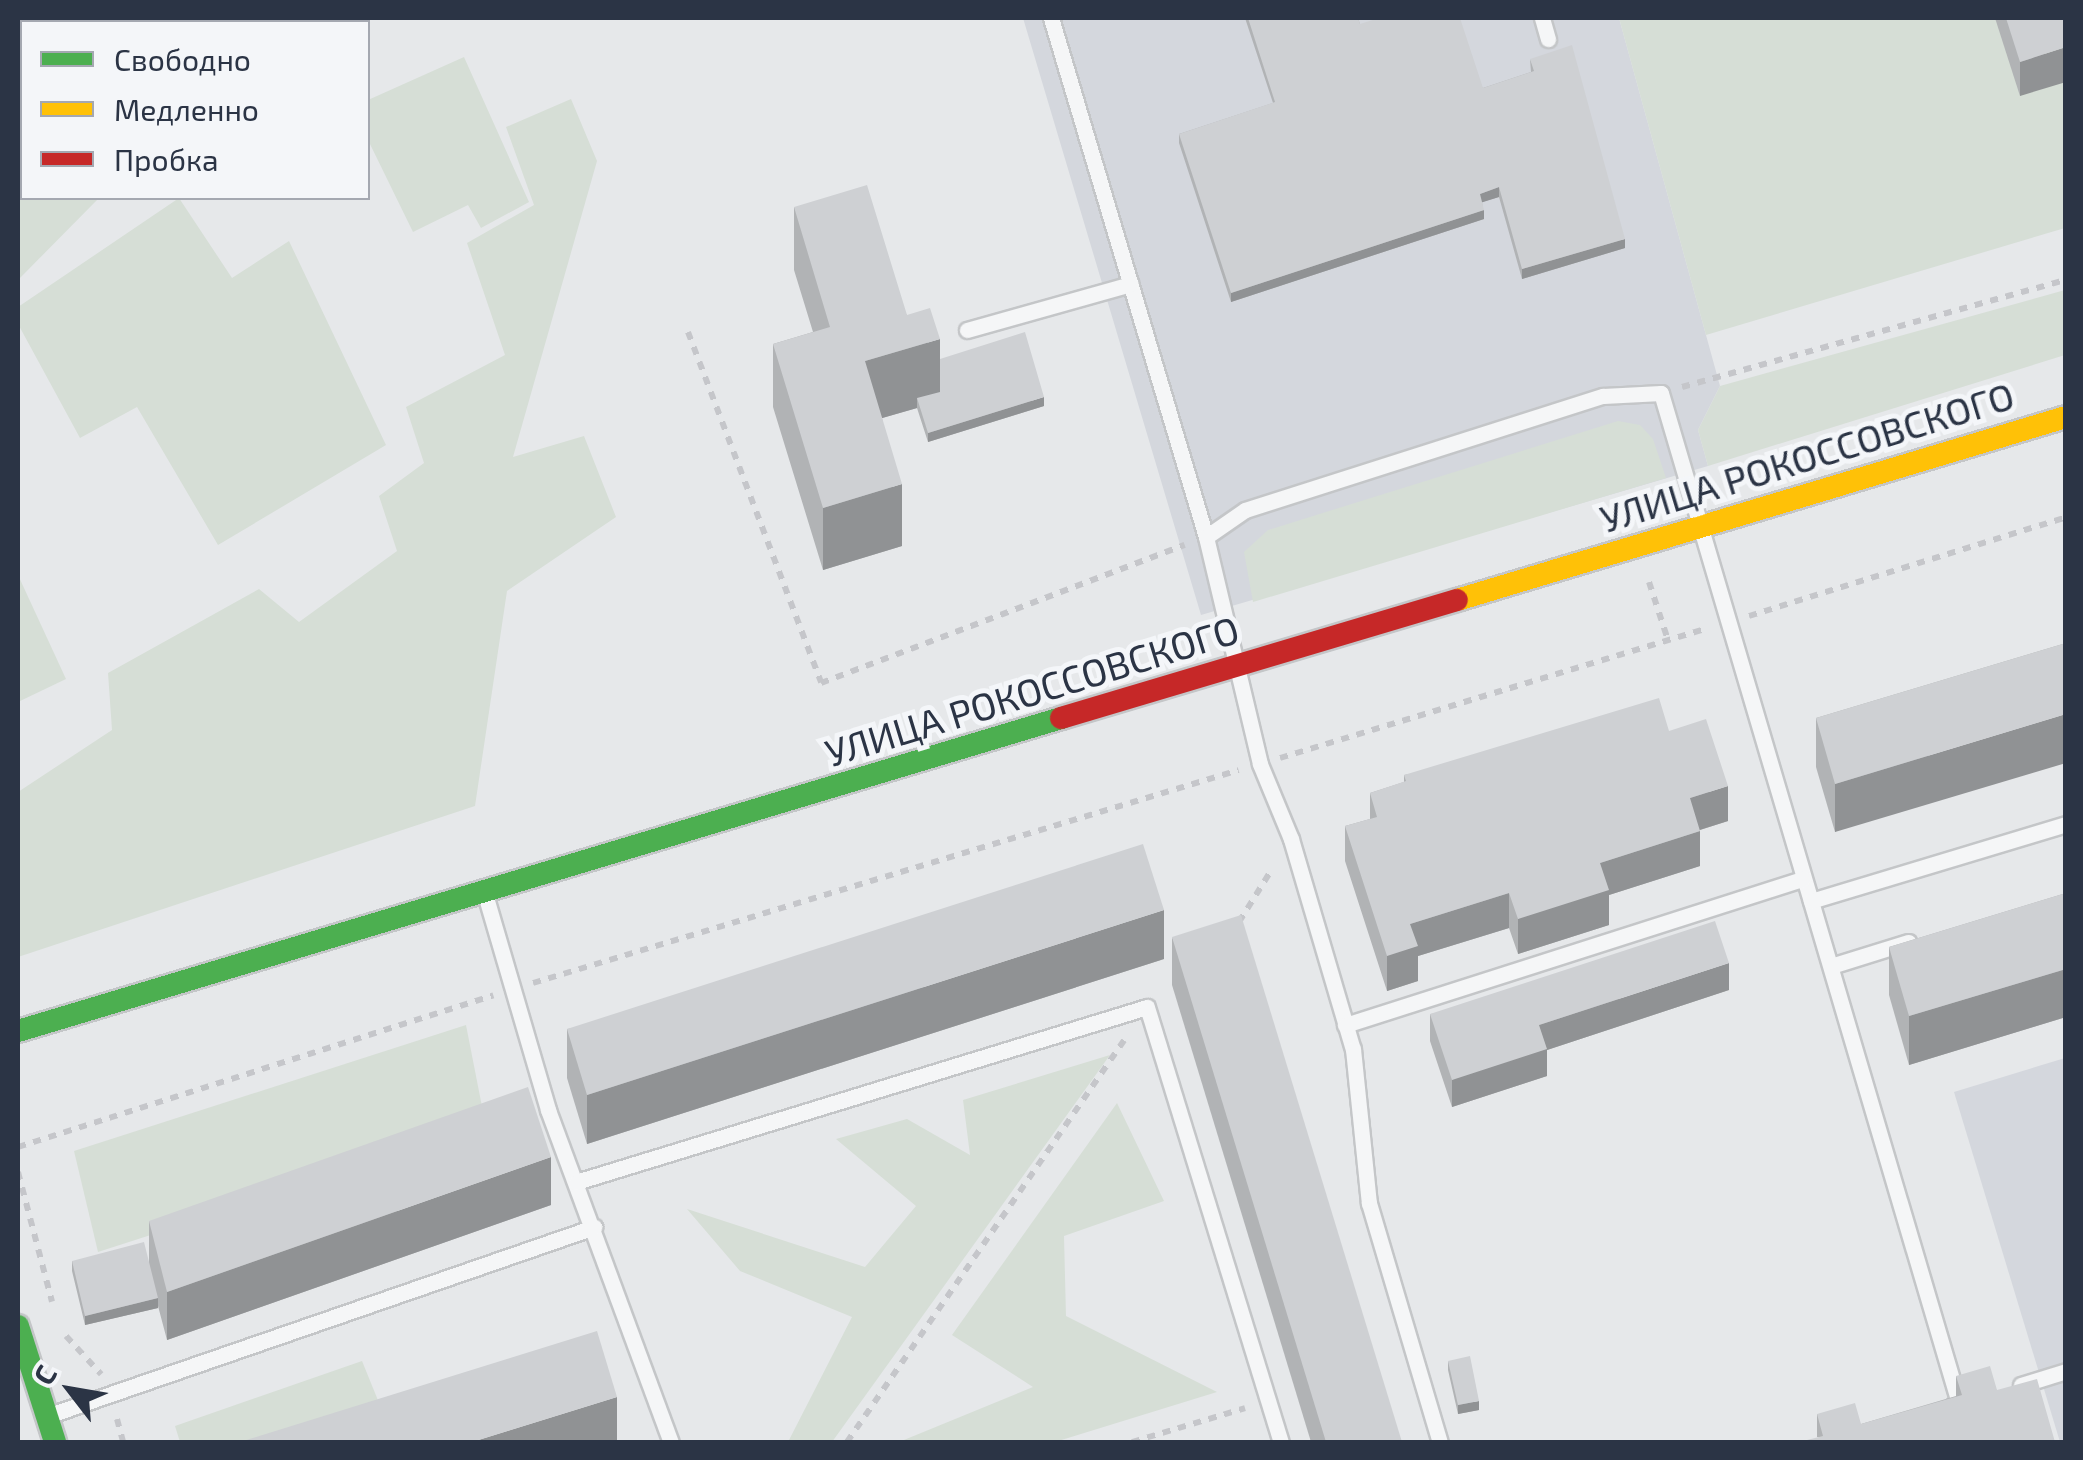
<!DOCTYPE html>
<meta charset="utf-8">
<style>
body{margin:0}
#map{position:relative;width:2083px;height:1460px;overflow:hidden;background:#e6e8ea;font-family:"Exo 2",sans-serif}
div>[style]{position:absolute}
.built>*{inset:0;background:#d4d7dd}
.green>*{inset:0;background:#d6ded6}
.path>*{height:6px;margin-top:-3px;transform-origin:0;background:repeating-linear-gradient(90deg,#c5c6ca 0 8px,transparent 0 16px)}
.roads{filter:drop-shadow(2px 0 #c4c6c8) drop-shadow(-2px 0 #c4c6c8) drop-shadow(0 2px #c4c6c8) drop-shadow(0 -2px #c4c6c8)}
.lane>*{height:15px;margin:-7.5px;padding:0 7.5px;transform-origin:7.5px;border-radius:7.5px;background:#f5f6f7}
.fast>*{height:22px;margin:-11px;padding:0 11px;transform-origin:11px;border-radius:11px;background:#4caf50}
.slow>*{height:22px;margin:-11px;padding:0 11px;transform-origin:11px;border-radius:11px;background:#ffc107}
.jam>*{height:22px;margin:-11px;padding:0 11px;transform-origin:11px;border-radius:11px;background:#c62828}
.wall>*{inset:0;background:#b1b3b5}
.shaded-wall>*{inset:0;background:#909294}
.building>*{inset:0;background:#ced0d3}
span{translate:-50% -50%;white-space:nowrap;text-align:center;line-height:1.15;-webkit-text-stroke:10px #f4f6f9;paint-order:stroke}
.street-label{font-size:38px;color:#2b3445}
.frame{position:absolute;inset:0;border:20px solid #2b3445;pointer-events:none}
.legend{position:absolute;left:20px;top:20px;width:350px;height:180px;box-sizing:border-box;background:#f4f6f9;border:2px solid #a4a8b1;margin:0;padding:12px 18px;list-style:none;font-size:30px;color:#2b3445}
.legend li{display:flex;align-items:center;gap:20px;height:50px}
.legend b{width:50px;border:2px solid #a4a8b1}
.north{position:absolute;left:20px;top:1340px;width:100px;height:100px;-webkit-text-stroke:8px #f4f6f9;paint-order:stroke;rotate:301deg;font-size:28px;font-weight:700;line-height:40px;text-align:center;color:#2b3445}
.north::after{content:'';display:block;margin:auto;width:35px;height:45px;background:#2b3445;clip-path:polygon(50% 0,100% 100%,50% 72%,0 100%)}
</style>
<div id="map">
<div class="built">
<i style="clip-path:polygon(1023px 18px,1619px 18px,1720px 386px,1698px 430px,1708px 466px,1201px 615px)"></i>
<i style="clip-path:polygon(2065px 1058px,2065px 1442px,2060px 1442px,1954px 1092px)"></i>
</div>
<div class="green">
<i style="clip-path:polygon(18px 18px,256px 18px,22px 22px,22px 198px,99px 198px,18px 280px)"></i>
<i style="clip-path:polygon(1619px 18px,2065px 18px,2065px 228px,1706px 335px)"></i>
<i style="clip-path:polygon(464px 57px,529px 202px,481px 228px,468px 205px,413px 232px,368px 140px,368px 100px)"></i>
<i style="clip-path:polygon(571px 99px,597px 161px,513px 457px,584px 436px,616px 517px,507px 591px,475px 806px,18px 957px,18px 792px,112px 730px,108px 673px,259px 589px,299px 622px,397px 551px,379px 496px,424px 463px,406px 407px,505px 355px,467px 243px,534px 205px,506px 127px)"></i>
<i style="clip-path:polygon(179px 198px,232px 278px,289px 241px,386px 445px,218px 545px,137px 407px,80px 438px,18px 324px,18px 307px)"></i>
<i style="clip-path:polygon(2065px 290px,2065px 355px,1708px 466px,1698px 430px,1720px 386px)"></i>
<i style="clip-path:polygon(1618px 421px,1640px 425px,1653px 439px,1666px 478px,1253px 602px,1244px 552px,1268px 530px)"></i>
<i style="clip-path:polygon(18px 575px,66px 679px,18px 702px)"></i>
<i style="clip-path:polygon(466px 1025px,486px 1127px,98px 1252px,74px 1151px)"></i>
<i style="clip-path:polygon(1110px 1055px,832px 1442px,788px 1442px,852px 1317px,740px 1271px,687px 1209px,865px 1267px,916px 1206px,836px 1139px,907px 1119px,970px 1155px,963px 1100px)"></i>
<i style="clip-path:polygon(1117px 1103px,1164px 1201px,1064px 1236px,1066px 1316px,1217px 1392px,1055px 1442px,899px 1442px,1033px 1387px,952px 1335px)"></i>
<i style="clip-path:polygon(362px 1361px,388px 1425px,336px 1442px,180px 1442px,175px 1426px)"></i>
</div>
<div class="path">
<i style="left:688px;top:332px;width:375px;rotate:69.2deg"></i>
<i style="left:821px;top:683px;width:389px;rotate:-20.8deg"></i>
<i style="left:1682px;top:387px;width:399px;rotate:-15.6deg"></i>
<i style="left:1649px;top:582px;width:61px;rotate:71.9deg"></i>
<i style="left:1749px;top:616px;width:332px;rotate:-17.3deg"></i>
<i style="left:1280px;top:758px;width:447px;rotate:-16.9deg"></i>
<i style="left:1239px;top:922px;width:62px;rotate:-58.1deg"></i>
<i style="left:533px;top:983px;width:737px;rotate:-16.79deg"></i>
<i style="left:18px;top:1147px;width:499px;rotate:-17.7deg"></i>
<i style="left:18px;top:1172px;width:134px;rotate:75.3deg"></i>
<i style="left:66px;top:1336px;width:52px;rotate:47.4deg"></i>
<i style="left:117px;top:1419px;width:24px;rotate:75deg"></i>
<i style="left:847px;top:1442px;width:488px;rotate:-55.4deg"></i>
<i style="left:1132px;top:1442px;width:118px;rotate:-16.7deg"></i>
</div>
<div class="roads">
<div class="lane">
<i style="left:1051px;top:18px;width:542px;rotate:73.37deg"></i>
<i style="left:1206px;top:537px;width:233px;rotate:76.6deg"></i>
<i style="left:1260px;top:764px;width:81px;rotate:67.5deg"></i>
<i style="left:1291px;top:839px;width:219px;rotate:73.6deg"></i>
<i style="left:1353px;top:1049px;width:155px;rotate:84.1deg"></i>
<i style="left:1369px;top:1203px;width:249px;rotate:73.5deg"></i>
<i style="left:1542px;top:18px;width:22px;rotate:74deg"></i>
<i style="left:967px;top:330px;width:170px;rotate:-15.7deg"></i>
<i style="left:1206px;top:537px;width:47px;rotate:-34.7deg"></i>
<i style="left:1245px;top:510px;width:376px;rotate:-17.7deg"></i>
<i style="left:1603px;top:396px;width:58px;rotate:-3deg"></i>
<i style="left:1661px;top:393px;width:1053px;rotate:73.56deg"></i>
<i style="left:1959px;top:1403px;width:6px;rotate:162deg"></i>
<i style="left:485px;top:894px;width:225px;rotate:73.7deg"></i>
<i style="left:548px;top:1110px;width:354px;rotate:69.7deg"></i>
<i style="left:1811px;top:901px;width:266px;rotate:-16.8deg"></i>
<i style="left:1831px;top:966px;width:81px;rotate:-17.3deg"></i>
<i style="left:1345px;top:1025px;width:481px;rotate:-17.7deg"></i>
<i style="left:576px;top:1182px;width:597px;rotate:-17.04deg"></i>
<i style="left:1147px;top:1007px;width:455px;rotate:72.9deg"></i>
<i style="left:2021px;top:1385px;width:47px;rotate:-17.3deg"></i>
<i style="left:50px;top:1415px;width:576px;rotate:-19.06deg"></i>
</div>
<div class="fast">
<i style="left:18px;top:1031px;width:1089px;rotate:-16.7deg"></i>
<i style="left:18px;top:1326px;width:122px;rotate:72.3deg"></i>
</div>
<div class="slow">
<i style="left:1457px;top:600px;width:636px;rotate:-16.73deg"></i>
</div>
<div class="jam">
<i style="left:1061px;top:718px;width:413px;rotate:-16.6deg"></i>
</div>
</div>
<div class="wall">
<i style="clip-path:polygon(1245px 18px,1358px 18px,1360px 24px,1483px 88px,1531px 72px,1530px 59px,1625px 248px,1522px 279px,1499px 197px,1482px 202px,1484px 219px,1231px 302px,1179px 143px,1179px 134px,1273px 103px)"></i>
<i style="clip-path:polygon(1995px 18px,2066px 18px,2020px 96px)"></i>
<i style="clip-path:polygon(794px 207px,907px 315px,940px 359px,1044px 406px,928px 442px,917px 408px,882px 418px,902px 546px,823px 570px,773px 407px,773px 344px,813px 332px,794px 270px)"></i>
<i style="clip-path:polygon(2066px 643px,1835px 832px,1816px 767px,1816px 718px)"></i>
<i style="clip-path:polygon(1669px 731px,1728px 821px,1700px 830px,1700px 866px,1609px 895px,1609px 925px,1518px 954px,1509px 928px,1418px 956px,1418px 981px,1387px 991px,1345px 861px,1345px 826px,1370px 819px,1370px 793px,1404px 782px,1404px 775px)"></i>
<i style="clip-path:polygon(2066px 893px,2066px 1017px,1909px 1065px,1889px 995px,1889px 947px)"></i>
<i style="clip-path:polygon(1172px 937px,1402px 1442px,1311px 1442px,1172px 985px)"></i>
<i style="clip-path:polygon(1164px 959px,587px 1144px,567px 1078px,567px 1029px)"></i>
<i style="clip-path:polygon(1729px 990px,1547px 1050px,1547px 1076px,1452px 1107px,1430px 1041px,1430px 1014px)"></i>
<i style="clip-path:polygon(551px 1205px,167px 1340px,158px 1306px,158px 1308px,85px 1325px,72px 1271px,72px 1261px,149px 1262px,149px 1221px)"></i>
<i style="clip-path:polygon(1448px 1361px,1479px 1410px,1458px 1414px,1448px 1370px)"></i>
<i style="clip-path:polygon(1956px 1376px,1997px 1390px,2055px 1442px,1817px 1437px,1817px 1414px,1861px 1424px,1956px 1396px)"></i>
</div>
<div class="shaded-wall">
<i style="clip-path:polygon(2066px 47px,2066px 82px,2020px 96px,2020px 62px)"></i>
<i style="clip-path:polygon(1499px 187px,1499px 197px,1480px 203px,1480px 194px)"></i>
<i style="clip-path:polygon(1484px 210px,1484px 219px,1231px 302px,1231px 293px)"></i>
<i style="clip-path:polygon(1625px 239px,1625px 248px,1522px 279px,1522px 269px)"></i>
<i style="clip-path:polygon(940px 339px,940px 401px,917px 398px,917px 408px,865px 423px,865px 361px)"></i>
<i style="clip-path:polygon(1044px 397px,1044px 406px,928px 442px,928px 433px)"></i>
<i style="clip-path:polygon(902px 484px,902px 546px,823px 570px,823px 508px)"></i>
<i style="clip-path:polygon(2066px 714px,2066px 763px,1835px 832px,1835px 784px)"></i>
<i style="clip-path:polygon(1728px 786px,1728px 821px,1690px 833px,1690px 798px)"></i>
<i style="clip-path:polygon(1700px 831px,1700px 866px,1609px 895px,1609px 925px,1518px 954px,1518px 919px,1600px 863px)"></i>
<i style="clip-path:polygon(1509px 893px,1509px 928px,1418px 956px,1418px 981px,1387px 991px,1387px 956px,1410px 924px)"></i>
<i style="clip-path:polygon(1164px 910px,1164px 959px,587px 1144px,587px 1095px)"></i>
<i style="clip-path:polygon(1729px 963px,1729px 990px,1547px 1050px,1547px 1076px,1452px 1107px,1452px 1080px,1539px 1025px)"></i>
<i style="clip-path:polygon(2066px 969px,2066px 1017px,1909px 1065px,1909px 1016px)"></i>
<i style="clip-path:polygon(551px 1157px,551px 1205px,167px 1340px,167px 1292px)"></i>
<i style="clip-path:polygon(158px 1298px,158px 1308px,85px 1325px,85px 1316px)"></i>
<i style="clip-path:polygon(617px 1397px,617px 1442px,472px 1442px)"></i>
<i style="clip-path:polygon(1479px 1401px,1479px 1410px,1458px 1414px,1458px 1405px)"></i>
</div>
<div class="building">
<i style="clip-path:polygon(1248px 18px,1358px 18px,1360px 24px,1379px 18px,1460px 18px,1483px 88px,1534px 71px,1530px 59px,1572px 45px,1625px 239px,1522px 269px,1499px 187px,1480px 194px,1484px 210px,1231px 293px,1179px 134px,1275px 102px)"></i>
<i style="clip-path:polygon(2006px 18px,2066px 18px,2066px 47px,2020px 62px)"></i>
<i style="clip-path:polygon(867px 185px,907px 315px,930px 308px,940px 339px,865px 361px,902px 484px,823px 508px,773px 344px,830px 327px,794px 207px)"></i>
<i style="clip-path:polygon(1025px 332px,1044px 397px,928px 433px,917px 398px,940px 392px,940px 359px)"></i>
<i style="clip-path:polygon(2066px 643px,2066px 714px,1835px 784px,1816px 718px)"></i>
<i style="clip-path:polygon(1659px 698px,1669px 731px,1706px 719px,1728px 786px,1690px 798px,1700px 831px,1600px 863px,1609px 890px,1518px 919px,1509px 893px,1410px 924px,1418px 946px,1387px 956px,1345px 826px,1377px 817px,1370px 793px,1406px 781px,1404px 775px)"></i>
<i style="clip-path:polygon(1143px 844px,1164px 910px,587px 1095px,567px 1029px)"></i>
<i style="clip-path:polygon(2066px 893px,2066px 969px,1909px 1016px,1889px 947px)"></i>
<i style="clip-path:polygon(1241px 915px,1402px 1442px,1326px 1442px,1172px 937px)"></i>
<i style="clip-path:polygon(1715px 921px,1729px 963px,1539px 1025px,1547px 1049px,1452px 1080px,1430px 1014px)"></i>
<i style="clip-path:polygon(528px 1087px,551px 1157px,167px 1292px,149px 1221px)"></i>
<i style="clip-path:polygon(144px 1242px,158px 1298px,85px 1316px,72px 1261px)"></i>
<i style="clip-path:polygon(597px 1331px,617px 1397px,472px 1442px,240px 1442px)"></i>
<i style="clip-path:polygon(1470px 1356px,1479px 1401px,1458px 1405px,1448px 1361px)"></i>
<i style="clip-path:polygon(1990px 1366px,1997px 1390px,2037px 1379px,2055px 1442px,1799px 1442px,1823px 1436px,1817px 1414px,1855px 1403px,1861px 1424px,1962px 1395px,1956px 1376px)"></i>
</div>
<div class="street-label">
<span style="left:1807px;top:457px;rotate:-17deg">УЛИЦА РОКОССОВСКОГО</span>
<span style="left:1032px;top:691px;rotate:-17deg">УЛИЦА РОКОССОВСКОГО</span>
</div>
<div class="frame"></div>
<ul class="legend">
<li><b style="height:12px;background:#4caf50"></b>Свободно</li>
<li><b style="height:12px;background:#ffc107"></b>Медленно</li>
<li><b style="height:12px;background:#c62828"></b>Пробка</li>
</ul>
<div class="north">С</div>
</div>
